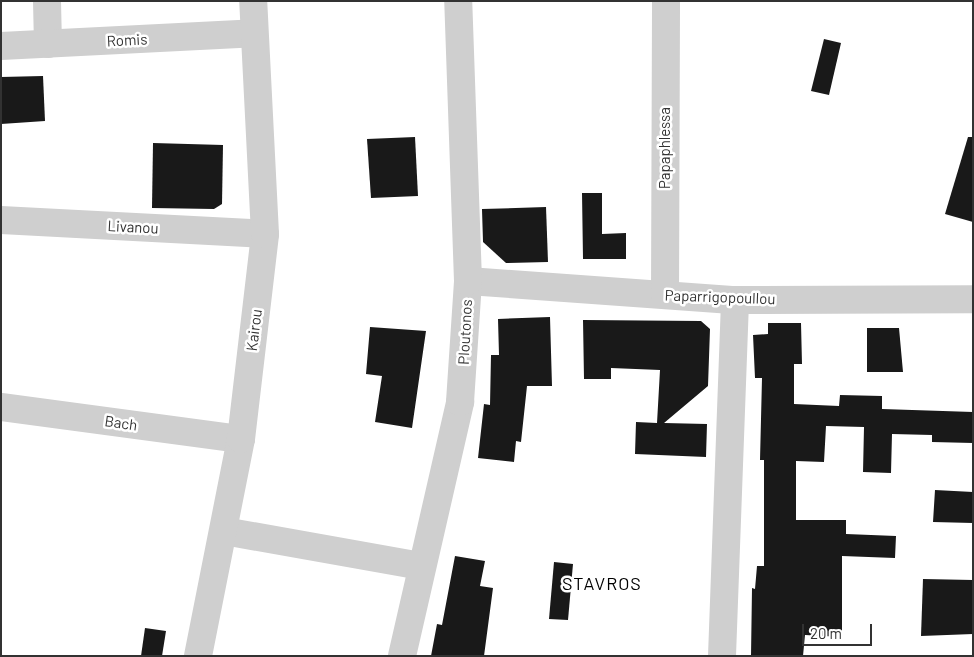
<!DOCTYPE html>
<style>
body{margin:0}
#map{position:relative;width:974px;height:657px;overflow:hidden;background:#fff;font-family:Barlow,sans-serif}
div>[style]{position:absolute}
.building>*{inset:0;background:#191919}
.minor>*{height:28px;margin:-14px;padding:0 14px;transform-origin:14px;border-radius:14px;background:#cfcfcf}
span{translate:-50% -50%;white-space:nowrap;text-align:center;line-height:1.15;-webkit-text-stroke:5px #fff;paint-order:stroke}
.street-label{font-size:15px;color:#323232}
.quarter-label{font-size:18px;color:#000;letter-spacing:1px}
.frame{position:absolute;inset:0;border:2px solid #323232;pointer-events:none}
.scale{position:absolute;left:802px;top:624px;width:70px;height:22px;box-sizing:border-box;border:2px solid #323232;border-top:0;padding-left:6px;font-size:15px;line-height:18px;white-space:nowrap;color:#323232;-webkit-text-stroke:4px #fff;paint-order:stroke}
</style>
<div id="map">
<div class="building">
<i style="clip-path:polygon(824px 39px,841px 43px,829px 95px,811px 91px)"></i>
<i style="clip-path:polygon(43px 76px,45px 121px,1px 124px,1px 77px)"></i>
<i style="clip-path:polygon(415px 137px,418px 196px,371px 198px,367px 139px)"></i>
<i style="clip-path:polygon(968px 137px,973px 137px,973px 222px,945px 214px)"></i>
<i style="clip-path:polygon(153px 143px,223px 145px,222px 204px,214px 209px,152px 208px)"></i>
<i style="clip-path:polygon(582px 193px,602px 193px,602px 234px,626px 233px,626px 259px,583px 259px)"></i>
<i style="clip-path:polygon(546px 207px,548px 262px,506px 263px,483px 242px,482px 209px)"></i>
<i style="clip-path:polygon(550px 317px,552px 386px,527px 386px,521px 442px,516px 441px,514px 462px,478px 458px,484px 404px,490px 405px,491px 355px,499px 355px,498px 319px)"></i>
<i style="clip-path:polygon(583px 320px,701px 321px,710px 329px,708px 386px,664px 423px,707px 424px,706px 457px,635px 454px,636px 422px,657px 423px,660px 370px,611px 368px,611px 379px,584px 379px)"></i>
<i style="clip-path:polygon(768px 323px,801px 323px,802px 364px,794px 364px,794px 404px,839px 406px,840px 395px,882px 396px,882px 409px,973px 412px,973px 443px,932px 442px,932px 435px,892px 434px,891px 473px,863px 472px,864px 427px,826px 426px,824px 462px,796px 461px,796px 520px,846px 520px,846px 534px,896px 536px,895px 558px,842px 556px,842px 637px,805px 635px,803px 656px,751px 656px,752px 588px,755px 589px,757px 566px,764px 566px,764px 460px,760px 460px,762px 378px,755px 378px,753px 335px,768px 334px)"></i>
<i style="clip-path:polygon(370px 327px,426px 331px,412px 428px,375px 422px,382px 376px,366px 374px)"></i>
<i style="clip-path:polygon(867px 328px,899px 328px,903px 372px,867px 372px)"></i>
<i style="clip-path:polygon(935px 490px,973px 492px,973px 523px,933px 522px)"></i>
<i style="clip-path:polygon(455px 556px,485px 561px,480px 586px,493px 588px,484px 656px,431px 656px,437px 624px,442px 625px)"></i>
<i style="clip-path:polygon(554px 562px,573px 564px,568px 620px,549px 619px)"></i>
<i style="clip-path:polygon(923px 579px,973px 580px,973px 634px,921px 636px)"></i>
<i style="clip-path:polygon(145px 628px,166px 631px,162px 656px,141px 656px)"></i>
</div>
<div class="minor">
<i style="left:47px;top:1px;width:43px;rotate:88.7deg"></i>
<i style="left:1px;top:46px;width:253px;rotate:-2.9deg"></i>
<i style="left:1px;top:220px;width:264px;rotate:3deg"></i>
<i style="left:468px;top:281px;width:268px;rotate:4.1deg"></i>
<i style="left:735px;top:300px;width:238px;rotate:-0.2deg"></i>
<i style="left:665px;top:295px;width:294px;rotate:-89.8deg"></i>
<i style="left:1px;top:407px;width:242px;rotate:7.6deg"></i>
<i style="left:224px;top:531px;width:200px;rotate:10.1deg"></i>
<i style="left:198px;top:656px;width:221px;rotate:-78.8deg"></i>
<i style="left:241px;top:439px;width:206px;rotate:-83.3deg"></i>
<i style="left:265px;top:234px;width:233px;rotate:-92.9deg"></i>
<i style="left:402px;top:656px;width:261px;rotate:-77.1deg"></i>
<i style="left:460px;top:402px;width:121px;rotate:-86.2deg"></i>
<i style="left:468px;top:281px;width:280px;rotate:-92deg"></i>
<i style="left:722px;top:656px;width:356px;rotate:-87.9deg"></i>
</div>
<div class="street-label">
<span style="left:127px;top:40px;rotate:-3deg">Romis</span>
<span style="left:665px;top:148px;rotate:-90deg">Papaphlessa</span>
<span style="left:133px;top:227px;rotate:3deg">Livanou</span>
<span style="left:720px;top:297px;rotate:2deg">Paparrigopoullou</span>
<span style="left:254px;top:330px;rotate:-83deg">Kairou</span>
<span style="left:465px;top:332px;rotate:-87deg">Ploutonos</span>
<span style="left:121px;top:423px;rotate:8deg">Bach</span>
</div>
<div class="quarter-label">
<span style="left:602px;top:583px">STAVROS</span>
</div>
<div class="frame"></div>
<div class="scale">20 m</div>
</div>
